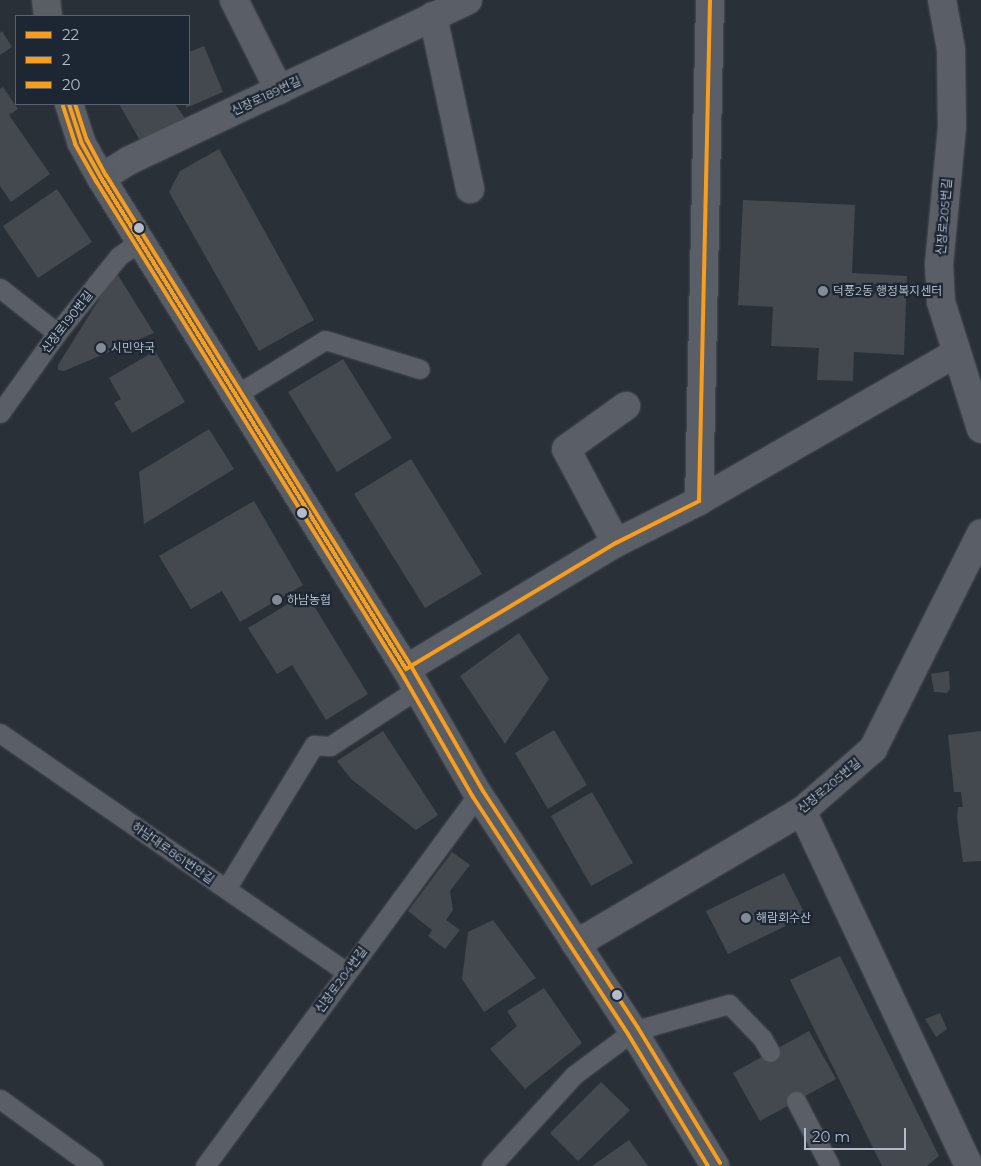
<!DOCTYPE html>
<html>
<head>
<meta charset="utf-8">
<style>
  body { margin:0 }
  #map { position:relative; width:981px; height:1166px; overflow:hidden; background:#2a3038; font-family:Montserrat,"Noto Sans KR",sans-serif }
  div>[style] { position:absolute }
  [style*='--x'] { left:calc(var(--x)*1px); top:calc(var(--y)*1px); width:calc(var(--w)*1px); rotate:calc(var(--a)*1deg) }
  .building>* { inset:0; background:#444950 }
  .roads { filter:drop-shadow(0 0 1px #484c53) drop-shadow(0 0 1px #484c53) }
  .lane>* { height:19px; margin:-9.5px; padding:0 9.5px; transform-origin:9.5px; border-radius:9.5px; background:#5a5e66 }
  .street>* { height:28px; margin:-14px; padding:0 14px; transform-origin:14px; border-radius:14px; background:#5a5e66 }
  .secondary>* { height:28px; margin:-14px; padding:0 14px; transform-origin:14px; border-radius:14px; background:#595d64 }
  .bus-1>* { height:4px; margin:-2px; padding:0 2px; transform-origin:2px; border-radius:2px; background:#f99d1c }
  .bus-2>* { height:4px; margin:-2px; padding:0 2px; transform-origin:2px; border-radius:2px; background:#f99d1c }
  .bus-3>* { height:4px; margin:-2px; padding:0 2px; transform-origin:2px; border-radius:2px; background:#f99d1c }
  .dots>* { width:14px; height:14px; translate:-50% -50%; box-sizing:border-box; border:2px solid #1d2633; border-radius:50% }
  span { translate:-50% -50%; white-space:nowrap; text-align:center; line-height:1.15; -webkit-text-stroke:4.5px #1d2633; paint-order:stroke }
  .street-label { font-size:12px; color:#b4bcc9 }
  .poi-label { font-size:12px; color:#b4bcc9 }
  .left { translate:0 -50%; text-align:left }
  .legend { position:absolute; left:15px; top:15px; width:175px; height:90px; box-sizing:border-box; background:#1d2633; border:1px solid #59626f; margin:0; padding:6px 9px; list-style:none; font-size:15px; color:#b4bcc9 }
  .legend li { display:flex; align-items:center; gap:10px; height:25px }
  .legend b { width:25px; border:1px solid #59626f }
  .scale { position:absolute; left:804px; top:1128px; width:102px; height:22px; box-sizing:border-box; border:2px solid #b4bcc9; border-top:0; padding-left:6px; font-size:15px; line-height:18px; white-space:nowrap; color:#b4bcc9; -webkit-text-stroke:4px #1d2633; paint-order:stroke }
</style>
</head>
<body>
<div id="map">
  <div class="building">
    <div style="clip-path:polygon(2px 31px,12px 47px,0 55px,0 33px)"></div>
    <div style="clip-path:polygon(204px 46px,223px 92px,186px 108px,189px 52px)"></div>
    <div style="clip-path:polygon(3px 87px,18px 109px,9px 115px,50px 174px,11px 202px,0 186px,0 89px)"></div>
    <div style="clip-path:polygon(119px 104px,175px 104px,185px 118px,142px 144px)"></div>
    <div style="clip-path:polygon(219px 149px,314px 320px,259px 351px,169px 192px,180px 171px)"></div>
    <div style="clip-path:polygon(57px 189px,92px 242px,38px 278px,3px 226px)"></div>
    <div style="clip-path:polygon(743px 200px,855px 205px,852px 273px,907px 276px,904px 355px,854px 352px,853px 381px,817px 380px,819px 348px,771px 346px,773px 307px,738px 305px)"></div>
    <div style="clip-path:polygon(116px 272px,154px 333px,64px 371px,58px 370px,58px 365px)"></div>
    <div style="clip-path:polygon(155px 351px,185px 402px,132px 433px,114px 403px,121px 399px,109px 378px)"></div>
    <div style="clip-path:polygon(343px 359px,392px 438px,337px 472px,288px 392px)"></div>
    <div style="clip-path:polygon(209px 429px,234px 469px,144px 524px,139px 472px)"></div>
    <div style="clip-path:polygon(411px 459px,482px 574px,425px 608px,354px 494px)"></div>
    <div style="clip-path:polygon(254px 501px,303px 585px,240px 622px,222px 591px,191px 609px,159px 556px)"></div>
    <div style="clip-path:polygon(306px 593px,368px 694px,326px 720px,292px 665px,277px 674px,248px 628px)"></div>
    <div style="clip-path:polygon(519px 633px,549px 679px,505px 744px,460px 676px)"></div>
    <div style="clip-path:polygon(949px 671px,950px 689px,947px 693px,934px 692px,931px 674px)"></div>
    <div style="clip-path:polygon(554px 730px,587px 785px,548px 809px,515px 753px)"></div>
    <div style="clip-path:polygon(383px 731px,438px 815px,416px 830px,351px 779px,337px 761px)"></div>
    <div style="clip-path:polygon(981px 731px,981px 861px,963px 862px,957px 818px,958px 807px,963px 807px,961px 792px,954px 792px,948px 735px)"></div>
    <div style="clip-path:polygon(592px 792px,633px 863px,591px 886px,551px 816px)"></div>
    <div style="clip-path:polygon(452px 852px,470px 865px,450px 891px,453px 910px,446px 920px,460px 930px,445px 949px,428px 936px,432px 930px,408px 911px)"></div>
    <div style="clip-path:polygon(784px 873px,806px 916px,728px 954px,706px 911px)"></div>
    <div style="clip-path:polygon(493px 920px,536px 978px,484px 1012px,462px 979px,468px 932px)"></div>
    <div style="clip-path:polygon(840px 956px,939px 1156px,927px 1166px,882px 1166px,790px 980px)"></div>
    <div style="clip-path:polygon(544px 988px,582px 1043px,525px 1089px,490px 1049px,517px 1026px,507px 1011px)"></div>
    <div style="clip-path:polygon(940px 1013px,947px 1029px,936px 1037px,925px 1019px)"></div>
    <div style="clip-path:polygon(809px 1031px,836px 1079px,760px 1121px,733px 1073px)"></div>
    <div style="clip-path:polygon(601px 1082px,630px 1110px,578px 1161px,550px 1133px)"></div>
    <div style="clip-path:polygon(629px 1140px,648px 1166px,592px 1166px)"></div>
  </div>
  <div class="roads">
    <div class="lane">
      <div style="--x:0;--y:288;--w:73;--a:38.3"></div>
      <div style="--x:237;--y:394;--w:103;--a:-31.5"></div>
      <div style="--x:325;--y:340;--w:99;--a:17"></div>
      <div style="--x:0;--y:413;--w:98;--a:-54.5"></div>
      <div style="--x:57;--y:333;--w:99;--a:-51.2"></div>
      <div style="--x:119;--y:256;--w:28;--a:-35"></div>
      <div style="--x:0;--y:733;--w:421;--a:34.6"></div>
      <div style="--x:226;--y:889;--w:169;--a:-58.6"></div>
      <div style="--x:314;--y:745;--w:16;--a:4"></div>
      <div style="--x:330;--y:746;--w:104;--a:-33.2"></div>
      <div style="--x:0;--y:1099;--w:115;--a:35.8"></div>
      <div style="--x:796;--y:1101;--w:73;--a:62.4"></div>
      <div style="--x:205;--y:1166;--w:461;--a:-53.7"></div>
      <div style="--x:491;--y:1166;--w:123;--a:-47.6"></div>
      <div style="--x:574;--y:1075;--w:74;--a:-36.7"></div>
      <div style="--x:633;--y:1031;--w:100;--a:-15.7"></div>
      <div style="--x:729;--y:1004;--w:47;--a:45.9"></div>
      <div style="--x:762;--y:1038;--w:16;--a:60"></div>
    </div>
    <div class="street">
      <div style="--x:234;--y:0;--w:101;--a:63.4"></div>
      <div style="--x:942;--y:0;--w:50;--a:79.6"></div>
      <div style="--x:951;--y:49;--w:78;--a:89.3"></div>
      <div style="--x:952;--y:127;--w:138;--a:95.4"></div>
      <div style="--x:939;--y:264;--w:38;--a:87"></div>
      <div style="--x:941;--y:302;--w:133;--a:72.5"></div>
      <div style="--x:433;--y:16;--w:177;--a:77.9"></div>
      <div style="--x:101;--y:178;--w:32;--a:-32"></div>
      <div style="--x:128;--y:161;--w:376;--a:-25.3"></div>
      <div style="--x:699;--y:501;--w:295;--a:-29.9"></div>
      <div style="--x:616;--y:543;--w:106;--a:-118"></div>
      <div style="--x:566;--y:449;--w:74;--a:-35.6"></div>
      <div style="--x:406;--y:669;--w:245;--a:-31"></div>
      <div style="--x:616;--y:543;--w:93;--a:-26.8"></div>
      <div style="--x:699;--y:501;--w:501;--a:-88.74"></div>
      <div style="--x:802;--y:811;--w:392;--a:64.8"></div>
      <div style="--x:576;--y:944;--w:262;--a:-30.5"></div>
      <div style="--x:802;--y:811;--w:94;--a:-41.1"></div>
      <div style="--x:873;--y:749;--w:241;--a:-63.4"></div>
    </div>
    <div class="secondary">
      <div style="--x:46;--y:0;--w:16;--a:83"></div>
      <div style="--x:69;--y:104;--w:40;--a:72"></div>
      <div style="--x:81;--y:142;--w:41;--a:60.9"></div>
      <div style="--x:101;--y:178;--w:578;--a:58.15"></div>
      <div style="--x:406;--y:669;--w:144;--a:60.1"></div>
      <div style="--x:478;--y:794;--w:283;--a:56.8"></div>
      <div style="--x:633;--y:1031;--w:158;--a:58.7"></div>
    </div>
  </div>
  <div class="bus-1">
    <div style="--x:69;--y:104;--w:40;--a:72"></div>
    <div style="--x:81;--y:142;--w:41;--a:60.9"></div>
    <div style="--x:101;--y:178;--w:578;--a:58.15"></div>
    <div style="--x:406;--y:669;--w:245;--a:-31"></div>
    <div style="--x:616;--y:543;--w:93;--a:-26.8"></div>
    <div style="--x:699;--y:501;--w:501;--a:-88.74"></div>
  </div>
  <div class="bus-2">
    <div style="--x:63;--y:106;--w:40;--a:72"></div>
    <div style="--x:75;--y:144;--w:43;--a:60.4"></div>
    <div style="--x:96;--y:181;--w:578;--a:58.15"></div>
    <div style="--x:401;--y:672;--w:144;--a:60.1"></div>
    <div style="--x:473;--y:797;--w:283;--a:56.8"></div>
    <div style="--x:628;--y:1034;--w:154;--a:58.8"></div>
  </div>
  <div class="bus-3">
    <div style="--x:75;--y:104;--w:38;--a:72"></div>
    <div style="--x:87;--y:140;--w:40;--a:62"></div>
    <div style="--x:106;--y:175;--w:578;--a:58.15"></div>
    <div style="--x:411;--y:666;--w:144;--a:60.1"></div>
    <div style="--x:483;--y:791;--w:283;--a:56.8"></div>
    <div style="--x:638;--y:1028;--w:158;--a:58.7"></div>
  </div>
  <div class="dots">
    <div style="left:139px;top:228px;background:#b4bcc9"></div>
    <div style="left:823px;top:291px;background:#848b96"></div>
    <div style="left:101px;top:348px;background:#848b96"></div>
    <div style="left:302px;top:513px;background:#b4bcc9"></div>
    <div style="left:277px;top:600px;background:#848b96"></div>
    <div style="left:746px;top:918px;background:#848b96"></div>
    <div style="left:617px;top:995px;background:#b4bcc9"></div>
  </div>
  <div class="street-label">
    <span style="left:266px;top:96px;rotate:-25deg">신장로189번길</span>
    <span style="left:944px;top:217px;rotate:-85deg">신장로205번길</span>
    <span style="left:67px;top:322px;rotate:-52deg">신장로190번길</span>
    <span style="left:829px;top:786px;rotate:-40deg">신장로205번길</span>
    <span style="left:173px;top:853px;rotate:35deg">하남대로861번안길</span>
    <span style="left:341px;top:980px;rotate:-54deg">신장로204번길</span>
  </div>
  <div class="poi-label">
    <span class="left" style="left:833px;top:291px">덕풍2동 행정복지센터</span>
    <span class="left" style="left:111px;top:348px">시민약국</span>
    <span class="left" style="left:287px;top:600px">하남농협</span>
    <span class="left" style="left:756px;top:918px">해람회수산</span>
  </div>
  <ul class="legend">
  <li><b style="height:6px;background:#f99d1c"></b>22</li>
  <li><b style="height:6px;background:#f99d1c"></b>2</li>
  <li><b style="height:6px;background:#f99d1c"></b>20</li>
  </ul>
  <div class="scale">20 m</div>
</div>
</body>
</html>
